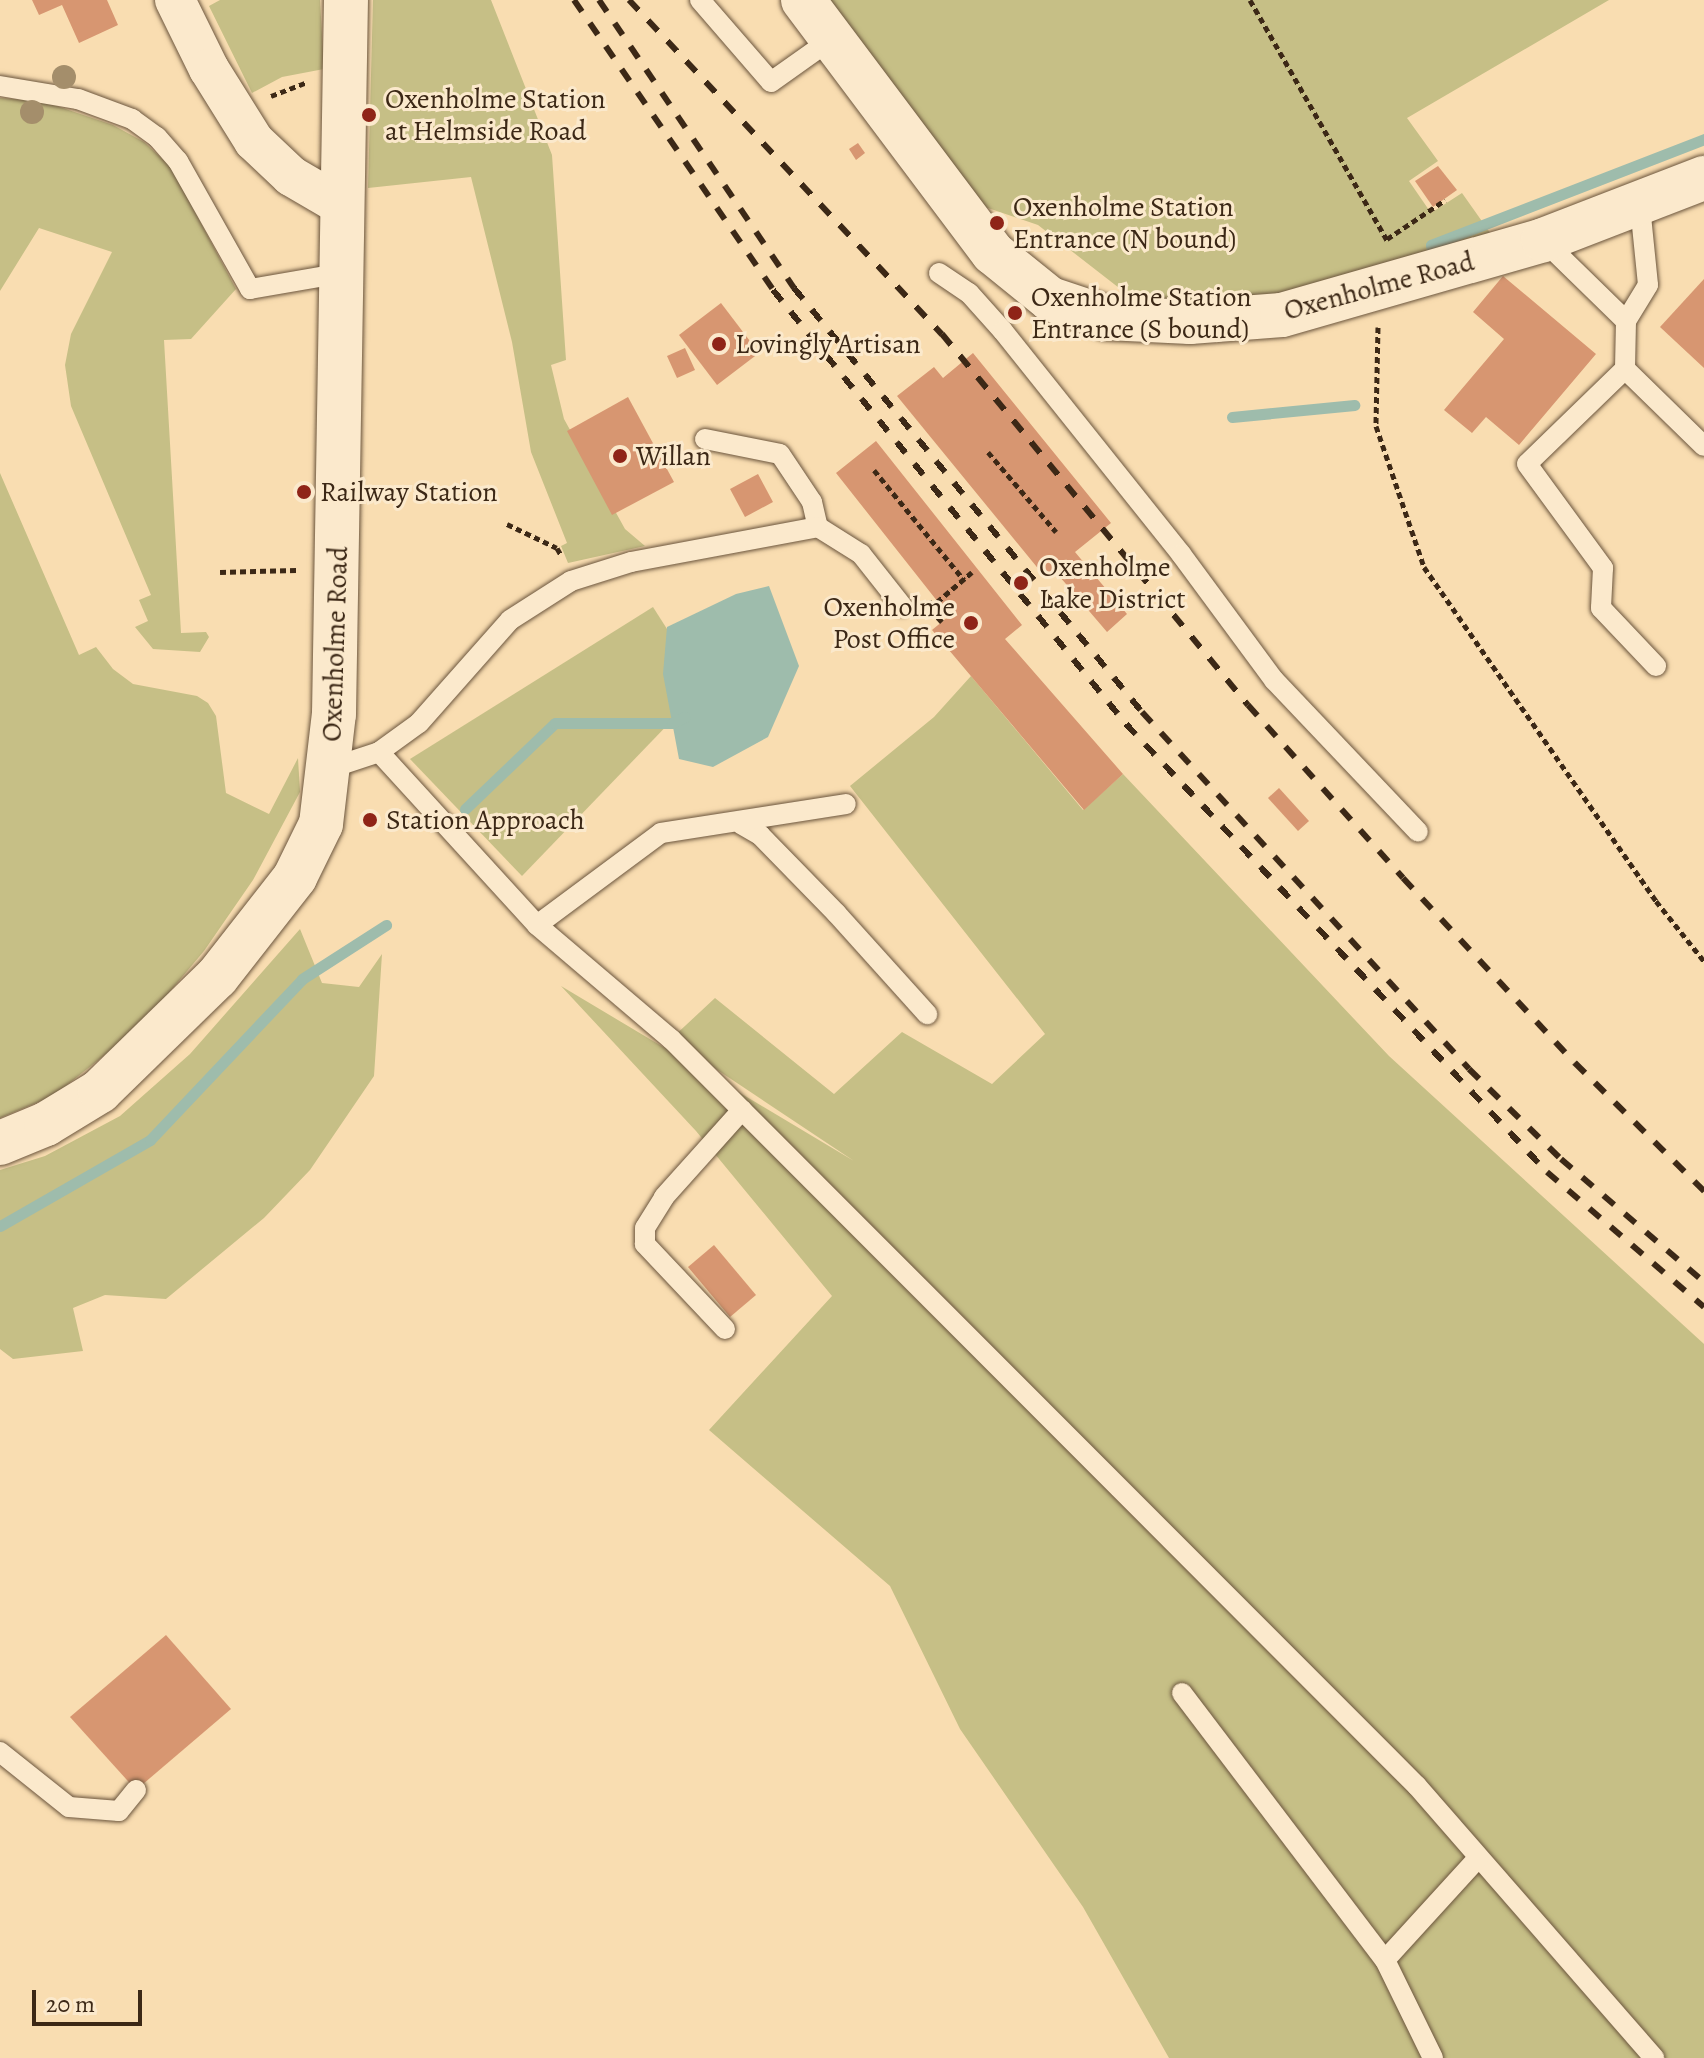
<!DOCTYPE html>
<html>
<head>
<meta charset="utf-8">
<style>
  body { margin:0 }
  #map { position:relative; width:1704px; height:2058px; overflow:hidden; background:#f9ddb1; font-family:Alegreya,serif }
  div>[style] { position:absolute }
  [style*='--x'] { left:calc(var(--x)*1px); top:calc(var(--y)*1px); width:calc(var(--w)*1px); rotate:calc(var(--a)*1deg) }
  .green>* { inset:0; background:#c6bf86 }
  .water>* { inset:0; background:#9ebcac }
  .stream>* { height:11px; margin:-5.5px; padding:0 5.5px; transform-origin:5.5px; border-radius:5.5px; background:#9ebcac }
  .building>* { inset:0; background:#d79671 }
  .path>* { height:5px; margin-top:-2.5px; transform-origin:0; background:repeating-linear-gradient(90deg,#3c2816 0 6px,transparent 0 10px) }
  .roads { filter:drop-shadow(0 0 2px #6b553d) drop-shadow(0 0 2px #6b553d) }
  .service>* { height:20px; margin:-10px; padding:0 10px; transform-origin:10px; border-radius:10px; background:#fbe9cc }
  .minor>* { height:40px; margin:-20px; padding:0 20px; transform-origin:20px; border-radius:20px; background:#fbe9cc }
  .secondary>* { height:44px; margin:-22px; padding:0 22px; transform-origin:22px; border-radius:22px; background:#fbe9cc }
  .rail>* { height:6px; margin-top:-3px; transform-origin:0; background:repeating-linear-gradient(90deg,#3c2816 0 14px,transparent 0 28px) }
  .trees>* { width:24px; height:24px; margin:-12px; border-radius:50%; background:#a48e6b }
  .dots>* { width:22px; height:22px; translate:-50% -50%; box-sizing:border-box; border:4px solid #fbe9cc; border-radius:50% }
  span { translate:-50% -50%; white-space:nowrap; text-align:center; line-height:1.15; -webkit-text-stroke:6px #fbe9cc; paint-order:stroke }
  .poi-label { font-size:28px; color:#3c2816 }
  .left { translate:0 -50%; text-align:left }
  .right { translate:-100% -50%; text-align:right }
  .street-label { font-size:28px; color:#3c2816 }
  .scale { position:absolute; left:32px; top:1990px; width:110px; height:36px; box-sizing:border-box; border:4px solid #3c2816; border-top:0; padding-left:10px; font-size:24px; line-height:28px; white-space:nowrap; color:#3c2816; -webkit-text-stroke:6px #fbe9cc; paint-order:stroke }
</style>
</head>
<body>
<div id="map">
  <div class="green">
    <div style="clip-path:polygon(220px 0,320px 0,324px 69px,282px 77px,252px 93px,209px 6px)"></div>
    <div style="clip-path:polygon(373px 0,491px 0,552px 155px,566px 360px,551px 365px,564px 419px,625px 529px,645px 546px,568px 563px,561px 546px,567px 543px,531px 452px,512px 342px,471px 177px,368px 188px)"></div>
    <div style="clip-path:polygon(829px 0,1609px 0,1407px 118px,1438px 161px,1409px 181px,1431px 213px,1462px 193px,1491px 234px,1303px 299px,1156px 304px,1123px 291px,1038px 225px,985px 207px)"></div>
    <div style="clip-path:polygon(0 98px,42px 101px,113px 125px,144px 142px,171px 167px,236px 289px,191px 339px,164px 340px,181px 633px,206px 632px,209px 637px,200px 652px,153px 649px,135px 627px,148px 621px,139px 600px,151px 595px,71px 406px,65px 365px,71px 334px,112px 252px,39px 228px,0 291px)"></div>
    <div style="clip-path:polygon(0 473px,79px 655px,96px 647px,113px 669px,133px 684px,197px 696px,208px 703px,216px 716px,226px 793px,269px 814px,298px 758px,300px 792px,253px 880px,204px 951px,140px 1027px,53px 1096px,0 1118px)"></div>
    <div style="clip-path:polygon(653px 607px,704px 687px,522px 876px,410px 759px)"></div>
    <div style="clip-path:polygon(971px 676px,1083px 810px,1123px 774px,1389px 1056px,1704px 1344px,1704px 2058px,1169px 2058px,1083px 1907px,960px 1729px,890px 1586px,709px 1430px,832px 1296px,696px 1131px,561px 986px,854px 1161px,671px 1039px,715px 998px,834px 1094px,902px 1032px,992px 1084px,1045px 1034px,850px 786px,934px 717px)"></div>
    <div style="clip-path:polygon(300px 929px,322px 983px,359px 987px,382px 954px,374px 1076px,310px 1170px,264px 1218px,166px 1299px,105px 1295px,73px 1308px,83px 1351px,13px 1359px,0 1349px,0 1170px,45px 1156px,120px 1116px,190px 1054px)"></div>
  </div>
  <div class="water">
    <div style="clip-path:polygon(769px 586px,799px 666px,768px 737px,713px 767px,679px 759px,663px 674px,667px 627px,736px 594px)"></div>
  </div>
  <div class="stream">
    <div style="--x:1433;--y:255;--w:10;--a:-101"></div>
    <div style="--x:1431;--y:245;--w:293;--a:-21.2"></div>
    <div style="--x:1232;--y:417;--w:123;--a:-5.6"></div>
    <div style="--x:465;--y:809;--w:124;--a:-43.7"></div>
    <div style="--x:555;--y:723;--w:117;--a:0"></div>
    <div style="--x:672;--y:723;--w:14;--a:-25"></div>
    <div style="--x:0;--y:1226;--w:173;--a:-29.8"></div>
    <div style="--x:150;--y:1140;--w:221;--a:-46.6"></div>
    <div style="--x:302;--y:979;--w:100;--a:-32.7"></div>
  </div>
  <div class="building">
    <div style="clip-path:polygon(32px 0,107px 0,118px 25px,79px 43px,62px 5px,39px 15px)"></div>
    <div style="clip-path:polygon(858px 143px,865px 153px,856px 160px,849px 149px)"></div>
    <div style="clip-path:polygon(1438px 166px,1457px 190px,1433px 207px,1415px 181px)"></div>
    <div style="clip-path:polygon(1503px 276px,1596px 354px,1519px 445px,1486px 417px,1472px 433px,1444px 410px,1504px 339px,1473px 312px)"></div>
    <div style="clip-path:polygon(1704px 279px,1704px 368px,1660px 327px)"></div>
    <div style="clip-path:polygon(721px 303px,759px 353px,717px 385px,679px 335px)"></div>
    <div style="clip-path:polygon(685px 348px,695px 370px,677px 378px,667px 356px)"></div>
    <div style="clip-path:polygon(973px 353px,1111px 523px,1075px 552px,1127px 614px,1107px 632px,1054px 570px,1045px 577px,897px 396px,934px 367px,943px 378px)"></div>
    <div style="clip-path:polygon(628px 397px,674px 482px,612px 515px,567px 431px)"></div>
    <div style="clip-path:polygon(876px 441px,1022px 625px,1005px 639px,1123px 774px,1084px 810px,932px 630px,949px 616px,836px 473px)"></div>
    <div style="clip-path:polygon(758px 474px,773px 502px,745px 517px,730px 489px)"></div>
    <div style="clip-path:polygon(1279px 788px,1309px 821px,1298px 831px,1268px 798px)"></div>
    <div style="clip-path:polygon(714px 1245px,756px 1295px,730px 1317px,688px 1267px)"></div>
    <div style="clip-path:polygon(166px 1635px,231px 1709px,136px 1790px,70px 1717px)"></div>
  </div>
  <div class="path">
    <div style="--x:1250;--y:0;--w:279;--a:60.3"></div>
    <div style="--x:271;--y:96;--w:39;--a:-21"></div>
    <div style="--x:1387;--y:239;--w:70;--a:-33.9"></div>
    <div style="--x:1378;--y:327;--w:99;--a:91.2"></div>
    <div style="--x:1376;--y:426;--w:149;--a:71.2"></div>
    <div style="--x:1424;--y:567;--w:407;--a:55.2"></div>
    <div style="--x:1656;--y:901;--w:77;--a:51.3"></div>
    <div style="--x:988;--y:452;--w:105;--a:49.6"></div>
    <div style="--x:874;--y:470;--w:142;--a:50.7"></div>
    <div style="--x:507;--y:524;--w:55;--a:25.6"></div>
    <div style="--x:557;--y:548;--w:8;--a:60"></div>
    <div style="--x:220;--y:572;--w:77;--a:-1.5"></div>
    <div style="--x:926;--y:603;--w:11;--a:-5"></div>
    <div style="--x:937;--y:602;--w:46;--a:-40.6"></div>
    <div style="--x:931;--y:610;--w:16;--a:47"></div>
  </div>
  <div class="roads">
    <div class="service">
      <div style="--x:700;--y:0;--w:108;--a:49.1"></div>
      <div style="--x:771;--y:82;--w:72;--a:-35.4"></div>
      <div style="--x:0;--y:86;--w:79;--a:9.5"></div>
      <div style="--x:78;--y:99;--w:58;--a:20.3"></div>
      <div style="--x:132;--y:119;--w:31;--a:36"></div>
      <div style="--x:157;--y:137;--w:32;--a:49"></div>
      <div style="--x:178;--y:161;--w:147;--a:60.6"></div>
      <div style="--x:250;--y:289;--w:94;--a:-9.8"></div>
      <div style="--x:1640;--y:206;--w:79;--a:84.2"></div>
      <div style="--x:1648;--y:285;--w:42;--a:121.4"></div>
      <div style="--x:1626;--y:321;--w:48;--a:91.2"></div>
      <div style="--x:1625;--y:369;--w:110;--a:44.3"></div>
      <div style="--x:1543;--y:240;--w:116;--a:44.3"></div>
      <div style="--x:939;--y:273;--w:36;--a:34"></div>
      <div style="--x:969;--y:293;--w:51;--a:48.2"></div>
      <div style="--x:1003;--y:331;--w:285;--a:51.4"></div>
      <div style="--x:1181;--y:554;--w:157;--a:53.6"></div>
      <div style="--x:1274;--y:680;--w:209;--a:46.5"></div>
      <div style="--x:1625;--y:369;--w:136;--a:135.9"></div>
      <div style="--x:1527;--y:464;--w:129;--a:53.8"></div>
      <div style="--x:1603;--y:568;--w:40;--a:92.9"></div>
      <div style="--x:1601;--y:608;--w:80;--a:46.5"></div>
      <div style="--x:705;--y:439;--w:76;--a:11.3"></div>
      <div style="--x:780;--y:454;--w:58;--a:56.3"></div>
      <div style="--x:812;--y:502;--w:26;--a:77"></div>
      <div style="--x:379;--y:752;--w:234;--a:47.6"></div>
      <div style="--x:537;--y:925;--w:176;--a:40.4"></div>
      <div style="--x:671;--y:1039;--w:1056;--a:45.04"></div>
      <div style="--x:1417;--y:1786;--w:361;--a:48.9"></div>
      <div style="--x:331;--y:768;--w:51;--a:-18.4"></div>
      <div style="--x:379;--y:752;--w:49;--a:-35.9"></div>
      <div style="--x:419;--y:723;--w:137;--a:-48.5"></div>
      <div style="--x:510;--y:620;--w:72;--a:-32.6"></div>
      <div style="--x:571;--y:581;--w:63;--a:-17.6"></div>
      <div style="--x:631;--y:562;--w:190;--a:-10.6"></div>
      <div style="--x:818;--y:527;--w:51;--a:32.1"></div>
      <div style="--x:861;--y:554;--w:66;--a:51.7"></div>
      <div style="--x:741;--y:824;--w:22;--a:30"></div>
      <div style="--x:760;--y:835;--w:110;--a:45.7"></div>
      <div style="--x:837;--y:914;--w:135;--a:48"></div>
      <div style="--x:537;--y:925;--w:154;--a:-36.6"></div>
      <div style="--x:661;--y:833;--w:187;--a:-8.9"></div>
      <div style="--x:725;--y:1329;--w:117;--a:-133.3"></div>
      <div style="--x:645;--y:1244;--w:16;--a:-90"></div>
      <div style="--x:645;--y:1228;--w:36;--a:-58"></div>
      <div style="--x:664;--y:1197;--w:117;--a:-48.1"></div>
      <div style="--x:1182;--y:1693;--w:335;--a:52.8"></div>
      <div style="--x:0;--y:1752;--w:88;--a:38.6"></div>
      <div style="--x:69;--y:1807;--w:50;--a:4.6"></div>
      <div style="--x:119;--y:1811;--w:27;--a:-51"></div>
      <div style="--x:1433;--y:2058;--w:109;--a:-116.1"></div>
      <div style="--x:1385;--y:1960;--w:139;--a:-47.6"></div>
    </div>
    <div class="minor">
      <div style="--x:175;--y:0;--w:77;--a:63.8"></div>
      <div style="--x:209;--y:69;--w:85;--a:58"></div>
      <div style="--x:254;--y:141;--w:51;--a:43.4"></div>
      <div style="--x:291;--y:176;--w:61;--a:30.3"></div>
    </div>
    <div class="secondary">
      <div style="--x:803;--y:0;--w:316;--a:53.1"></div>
      <div style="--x:993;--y:253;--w:73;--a:38.9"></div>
      <div style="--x:1050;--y:299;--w:60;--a:18.4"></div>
      <div style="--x:1107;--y:318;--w:83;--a:2.8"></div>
      <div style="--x:1190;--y:322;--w:92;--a:-4.4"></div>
      <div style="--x:1282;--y:315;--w:272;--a:-16"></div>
      <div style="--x:1543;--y:240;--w:173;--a:-21.1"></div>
      <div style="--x:0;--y:1143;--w:50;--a:-22.4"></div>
      <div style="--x:46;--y:1124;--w:63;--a:-31.4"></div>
      <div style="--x:100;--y:1091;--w:163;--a:-44.3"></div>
      <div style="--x:217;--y:977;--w:127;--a:-52"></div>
      <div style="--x:295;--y:877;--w:59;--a:-63.9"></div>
      <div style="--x:321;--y:824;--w:111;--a:-83.3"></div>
      <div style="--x:334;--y:714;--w:714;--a:-89.04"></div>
    </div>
  </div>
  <div class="rail">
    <div style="--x:574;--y:0;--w:352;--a:55.5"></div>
    <div style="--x:773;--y:290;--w:559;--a:50.88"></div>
    <div style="--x:1126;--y:724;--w:615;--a:46.78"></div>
    <div style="--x:1547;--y:1172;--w:207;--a:40.7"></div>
    <div style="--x:599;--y:0;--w:348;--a:55.9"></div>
    <div style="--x:794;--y:288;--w:549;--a:50.62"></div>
    <div style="--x:1142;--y:712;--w:484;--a:47.5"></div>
    <div style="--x:1469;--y:1069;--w:129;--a:44.4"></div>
    <div style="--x:1561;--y:1159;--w:189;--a:40.7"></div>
    <div style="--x:629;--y:0;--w:458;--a:46.9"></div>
    <div style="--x:942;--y:334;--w:481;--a:50.5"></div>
    <div style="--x:1248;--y:705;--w:232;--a:48.1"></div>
    <div style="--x:1403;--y:878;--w:253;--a:47.1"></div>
    <div style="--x:1575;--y:1063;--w:182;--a:44.8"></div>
  </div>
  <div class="trees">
    <div style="left:64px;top:77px"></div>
    <div style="left:32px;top:112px"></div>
  </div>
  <div class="dots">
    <div style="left:369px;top:115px;background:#8f2418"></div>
    <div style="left:997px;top:223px;background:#8f2418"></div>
    <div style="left:1015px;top:313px;background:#8f2418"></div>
    <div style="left:719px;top:344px;background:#8f2418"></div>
    <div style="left:620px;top:456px;background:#8f2418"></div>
    <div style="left:304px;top:492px;background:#8f2418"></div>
    <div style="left:1021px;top:583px;background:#8f2418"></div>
    <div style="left:971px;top:623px;background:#8f2418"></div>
    <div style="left:370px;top:820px;background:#8f2418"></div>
  </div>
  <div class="poi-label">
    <span class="left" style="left:385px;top:115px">Oxenholme Station<br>at Helmside Road</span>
    <span class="left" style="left:1013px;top:223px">Oxenholme Station<br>Entrance (N bound)</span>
    <span class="left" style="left:1031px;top:313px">Oxenholme Station<br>Entrance (S bound)</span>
    <span class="left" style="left:735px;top:344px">Lovingly Artisan</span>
    <span class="left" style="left:636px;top:456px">Willan</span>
    <span class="left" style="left:320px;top:492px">Railway Station</span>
    <span class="left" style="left:1039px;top:583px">Oxenholme<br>Lake District</span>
    <span class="right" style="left:955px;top:623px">Oxenholme<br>Post Office</span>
    <span class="left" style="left:386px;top:820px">Station Approach</span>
  </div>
  <div class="street-label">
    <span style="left:1379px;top:286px;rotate:-15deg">Oxenholme Road</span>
    <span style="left:335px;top:644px;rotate:-88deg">Oxenholme Road</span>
  </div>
  <div class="scale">20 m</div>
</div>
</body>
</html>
